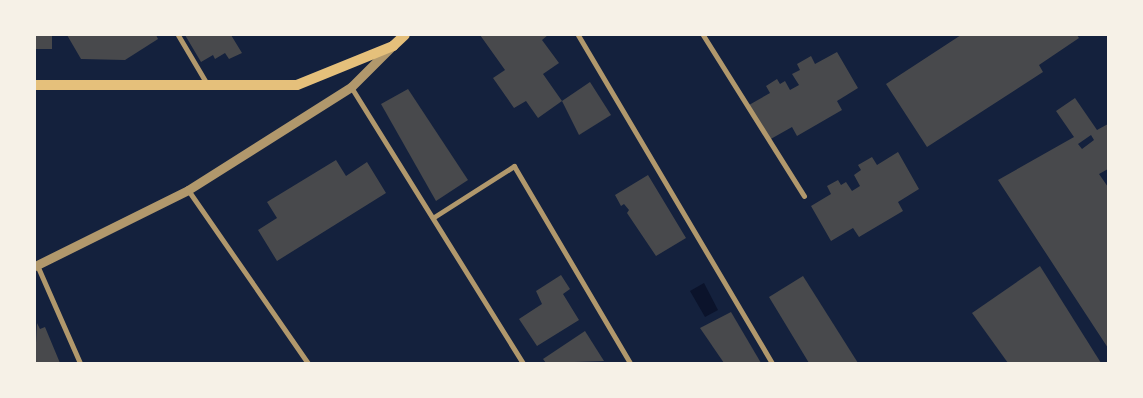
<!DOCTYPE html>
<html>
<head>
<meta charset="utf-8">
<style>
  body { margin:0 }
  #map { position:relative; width:1143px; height:398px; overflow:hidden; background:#14213d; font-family:Figtree,sans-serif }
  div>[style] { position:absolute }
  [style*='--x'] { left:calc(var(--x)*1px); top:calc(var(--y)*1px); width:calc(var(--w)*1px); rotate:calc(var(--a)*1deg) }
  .water>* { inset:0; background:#0b132b }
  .building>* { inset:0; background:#48494c }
  .minor>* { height:5px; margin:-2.5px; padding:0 2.5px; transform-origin:2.5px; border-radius:2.5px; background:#b1986c }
  .tertiary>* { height:9px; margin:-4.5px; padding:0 4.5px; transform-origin:4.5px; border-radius:4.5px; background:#b1986c }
  .secondary>* { height:10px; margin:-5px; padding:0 5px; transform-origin:5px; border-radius:5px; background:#e5c07b }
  span { translate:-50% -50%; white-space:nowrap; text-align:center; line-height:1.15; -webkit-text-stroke:5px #f6f1e7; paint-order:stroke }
  .frame { position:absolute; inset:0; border:36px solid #f6f1e7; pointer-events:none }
</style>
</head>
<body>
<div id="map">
  <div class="water">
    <div style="clip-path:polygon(704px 283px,718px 310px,705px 317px,690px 291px)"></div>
  </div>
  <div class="building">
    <div style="clip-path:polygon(35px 35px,52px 35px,52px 49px,35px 49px)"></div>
    <div style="clip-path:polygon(67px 35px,156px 35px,158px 39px,125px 60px,81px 59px)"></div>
    <div style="clip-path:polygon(185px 35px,231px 35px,242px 53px,229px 59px,225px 53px,215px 59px,213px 55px,201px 62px)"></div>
    <div style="clip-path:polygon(480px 35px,548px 35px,542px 40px,559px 63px,543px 74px,562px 101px,538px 118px,526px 101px,514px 108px,493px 78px,505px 70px)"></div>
    <div style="clip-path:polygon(961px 35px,1077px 35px,1079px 38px,1039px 65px,1043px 72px,927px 147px,886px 84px)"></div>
    <div style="clip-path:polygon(837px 52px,858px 88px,837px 101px,842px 110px,797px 136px,792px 127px,769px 140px,749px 105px,770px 93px,766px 86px,777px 79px,780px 84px,785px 81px,790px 90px,799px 85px,792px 74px,800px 70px,797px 64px,811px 56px,815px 64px)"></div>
    <div style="clip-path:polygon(590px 82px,611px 115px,579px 135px,562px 101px)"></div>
    <div style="clip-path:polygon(408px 89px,468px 180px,436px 201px,381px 104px)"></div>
    <div style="clip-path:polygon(evenodd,1075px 98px,1097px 130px,1108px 124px,1108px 169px,1099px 174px,1108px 187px,1108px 348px,998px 180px,1074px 137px,1056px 111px,1075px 98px,1091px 135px,1094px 140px,1082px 149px,1078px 144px,1091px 135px)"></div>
    <div style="clip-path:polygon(898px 152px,919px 189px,898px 202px,903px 211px,859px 237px,853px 228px,831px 241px,811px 206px,831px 194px,827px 186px,838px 180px,841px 185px,846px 182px,852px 191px,860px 186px,854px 175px,861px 170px,858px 165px,872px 157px,877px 165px)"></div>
    <div style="clip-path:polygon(336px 160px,346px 176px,367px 162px,386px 193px,277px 261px,258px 230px,277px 218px,267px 202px)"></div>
    <div style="clip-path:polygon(648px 175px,686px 238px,656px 256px,627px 213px,629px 210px,624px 204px,621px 206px,615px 195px)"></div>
    <div style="clip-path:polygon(1040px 266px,1101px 363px,1008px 363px,972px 313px)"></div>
    <div style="clip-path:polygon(561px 275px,570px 289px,563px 294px,579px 320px,537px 346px,519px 319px,542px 304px,536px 291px)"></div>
    <div style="clip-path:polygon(803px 276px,858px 363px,809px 363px,769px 297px)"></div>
    <div style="clip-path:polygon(731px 312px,761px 363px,724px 363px,700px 328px)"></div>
    <div style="clip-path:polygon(37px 323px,40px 329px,45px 327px,60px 363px,35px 363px)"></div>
    <div style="clip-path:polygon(585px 331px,604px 361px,546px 363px,543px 359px)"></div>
  </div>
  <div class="minor">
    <div style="--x:178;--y:35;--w:57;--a:59.4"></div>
    <div style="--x:578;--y:35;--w:381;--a:59.4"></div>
    <div style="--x:703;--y:35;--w:190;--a:57.9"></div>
    <div style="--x:351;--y:87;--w:325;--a:58.1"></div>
    <div style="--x:188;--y:190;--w:211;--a:55.3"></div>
    <div style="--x:434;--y:217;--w:95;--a:-32.5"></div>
    <div style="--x:514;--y:166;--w:229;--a:59.5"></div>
    <div style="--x:37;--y:265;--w:107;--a:66.3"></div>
  </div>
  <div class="tertiary">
    <div style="--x:35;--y:266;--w:171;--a:-26.4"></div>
    <div style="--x:188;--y:190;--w:193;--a:-32.3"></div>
    <div style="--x:351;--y:87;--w:57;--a:-45"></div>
  </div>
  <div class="secondary">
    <div style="--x:35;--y:85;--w:262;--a:0"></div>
    <div style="--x:297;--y:85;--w:104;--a:-22.1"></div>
    <div style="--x:393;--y:46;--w:16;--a:-43"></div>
  </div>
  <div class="frame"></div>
</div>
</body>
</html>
